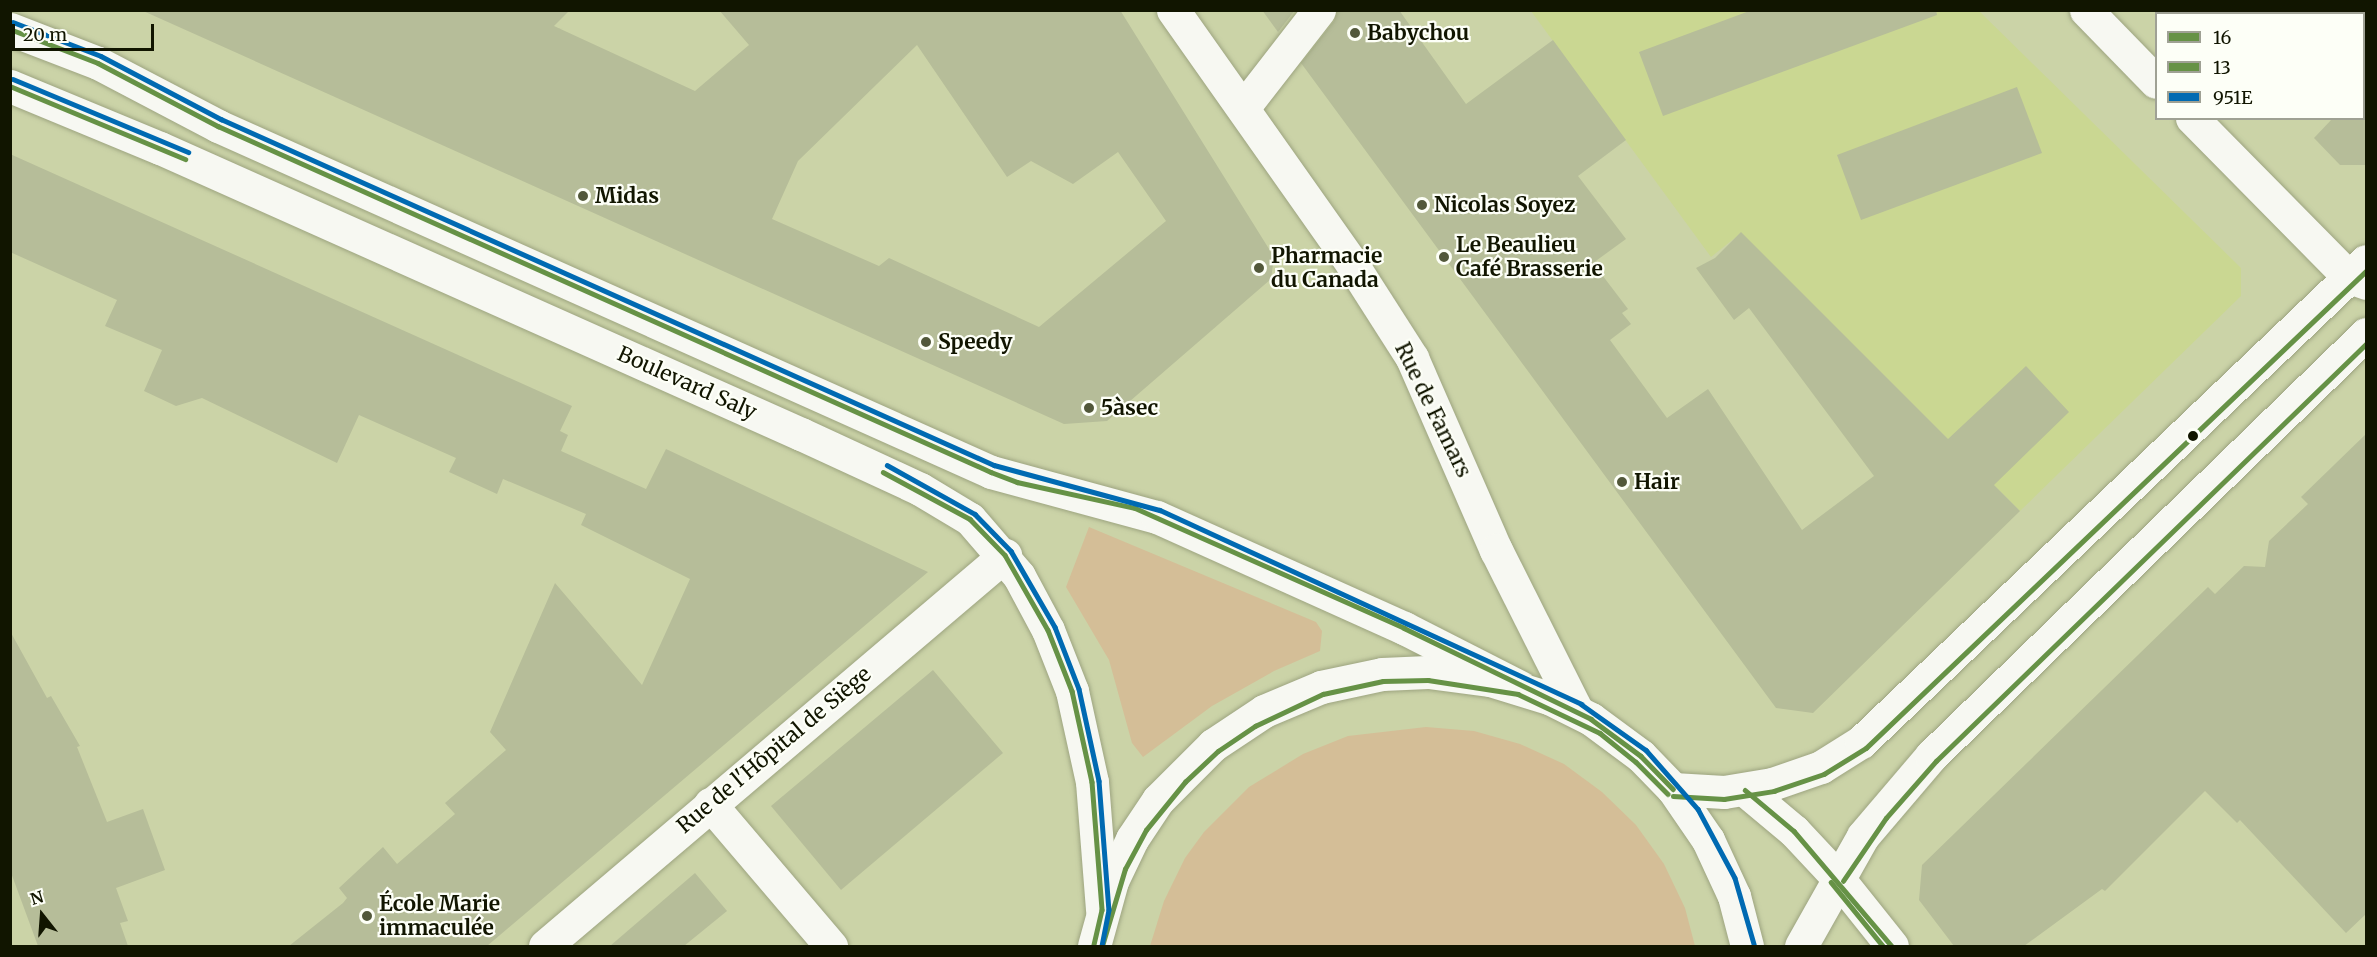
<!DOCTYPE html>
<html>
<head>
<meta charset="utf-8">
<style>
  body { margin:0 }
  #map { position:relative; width:2377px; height:957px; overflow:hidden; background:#cbd3a7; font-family:Merriweather,serif }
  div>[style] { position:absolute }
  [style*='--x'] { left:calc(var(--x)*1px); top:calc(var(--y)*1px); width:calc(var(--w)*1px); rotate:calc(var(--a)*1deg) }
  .built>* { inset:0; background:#cad792 }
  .green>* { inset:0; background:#d4be97 }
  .building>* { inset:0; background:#b6bd99 }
  .roads { filter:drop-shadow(0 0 2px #9da480) drop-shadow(0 0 2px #9da480) }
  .minor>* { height:33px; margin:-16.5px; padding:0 16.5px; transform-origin:16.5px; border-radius:16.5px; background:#f7f8f2 }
  .tertiary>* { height:33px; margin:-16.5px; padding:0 16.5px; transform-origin:16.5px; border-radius:16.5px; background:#f7f8f2 }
  .secondary>* { height:33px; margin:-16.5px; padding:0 16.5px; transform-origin:16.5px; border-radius:16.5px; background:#f7f8f2 }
  .bus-1>* { height:4.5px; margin:-2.25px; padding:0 2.25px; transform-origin:2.25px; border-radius:2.25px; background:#669246 }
  .bus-2>* { height:4.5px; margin:-2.25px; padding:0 2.25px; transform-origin:2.25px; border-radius:2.25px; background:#669246 }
  .bus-3>* { height:4.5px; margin:-2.25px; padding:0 2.25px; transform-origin:2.25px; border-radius:2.25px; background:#006ab2 }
  .dots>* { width:16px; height:16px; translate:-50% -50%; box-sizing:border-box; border:3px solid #fdfff7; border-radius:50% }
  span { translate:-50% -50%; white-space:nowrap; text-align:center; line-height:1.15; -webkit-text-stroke:4.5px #fdfff7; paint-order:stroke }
  .poi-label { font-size:21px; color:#111500; font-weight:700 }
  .left { translate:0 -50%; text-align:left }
  .street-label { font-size:21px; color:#111500 }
  .frame { position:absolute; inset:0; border:12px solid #111500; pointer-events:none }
  .legend { position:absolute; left:2155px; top:12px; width:210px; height:108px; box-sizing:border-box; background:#fdfff7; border:2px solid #9fa194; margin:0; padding:8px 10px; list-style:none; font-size:18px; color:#111500 }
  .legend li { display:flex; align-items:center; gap:12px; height:30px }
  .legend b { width:30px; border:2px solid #9fa194 }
  .north { position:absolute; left:12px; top:885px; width:60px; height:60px; -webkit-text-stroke:4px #fdfff7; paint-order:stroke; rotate:343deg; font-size:16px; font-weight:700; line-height:24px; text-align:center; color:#111500 }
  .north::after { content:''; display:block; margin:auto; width:21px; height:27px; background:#111500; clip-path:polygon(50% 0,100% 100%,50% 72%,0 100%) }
  .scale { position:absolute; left:12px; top:24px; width:142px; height:27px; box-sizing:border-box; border:3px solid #111500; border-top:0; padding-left:8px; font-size:18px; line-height:21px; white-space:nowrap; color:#111500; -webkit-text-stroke:4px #fdfff7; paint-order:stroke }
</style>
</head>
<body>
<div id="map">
  <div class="built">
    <div style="clip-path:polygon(1531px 11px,1979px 11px,2241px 268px,2241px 296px,2020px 511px,1741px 233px,1711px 257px)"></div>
  </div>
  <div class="green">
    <div style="clip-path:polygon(1089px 527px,1316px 622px,1322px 631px,1320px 651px,1274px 671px,1212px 706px,1143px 757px,1132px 743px,1109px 660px,1066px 587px)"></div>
    <div style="clip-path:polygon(1426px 727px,1474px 731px,1520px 744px,1564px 764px,1602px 792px,1636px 825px,1664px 864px,1685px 908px,1695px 946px,1150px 946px,1164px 901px,1185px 858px,1204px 832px,1249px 787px,1303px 754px,1348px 736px)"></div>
  </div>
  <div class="building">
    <div style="clip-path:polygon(evenodd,141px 10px,570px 10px,554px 26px,695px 91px,749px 45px,719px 10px,1120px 10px,1274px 257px,1271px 279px,1107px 421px,1064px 424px,141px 10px,917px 45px,1007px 177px,1031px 161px,1073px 184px,1118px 152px,1166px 221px,1039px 327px,889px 258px,879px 266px,772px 219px,798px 161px,917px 45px)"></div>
    <div style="clip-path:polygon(1262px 10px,1295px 10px,1278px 32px)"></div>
    <div style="clip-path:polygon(1337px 10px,1399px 10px,1466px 104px,1553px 40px,1626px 140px,1578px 176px,1626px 239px,1593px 263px,1628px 309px,1622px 313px,1631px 324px,1610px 340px,1667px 418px,1708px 389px,1802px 530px,1874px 476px,1749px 308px,1734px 320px,1696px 268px,1715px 258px,1741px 232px,1948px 439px,2026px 366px,2069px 412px,1994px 485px,2020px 511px,1813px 713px,1776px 708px,1301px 63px,1334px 21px)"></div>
    <div style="clip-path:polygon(1752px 10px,1936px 10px,1937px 15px,1663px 116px,1639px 52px)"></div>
    <div style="clip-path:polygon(2017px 87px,2042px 153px,1861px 220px,1837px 155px)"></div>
    <div style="clip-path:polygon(2333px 118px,2367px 118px,2367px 165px,2340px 165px,2314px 138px)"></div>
    <div style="clip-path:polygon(10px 154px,572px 406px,560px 431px,568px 435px,561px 451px,646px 489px,666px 449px,928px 572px,487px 946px,289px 946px,343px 903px,347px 898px,339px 888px,383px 847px,397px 864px,455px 814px,445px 803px,506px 750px,490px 732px,555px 583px,642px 685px,690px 579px,581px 525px,586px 514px,503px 479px,497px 494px,449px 472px,456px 458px,359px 415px,337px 463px,202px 398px,176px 406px,144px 391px,162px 350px,105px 326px,117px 300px,10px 252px)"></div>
    <div style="clip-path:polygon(2367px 433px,2367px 913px,2346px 933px,2240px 820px,2237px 823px,2205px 791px,2105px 891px,2102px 889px,2024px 946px,1954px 946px,1919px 900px,1922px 865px,2208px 587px,2215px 594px,2244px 566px,2265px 567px,2269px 541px,2308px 504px,2301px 497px)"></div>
    <div style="clip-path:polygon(10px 631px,47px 698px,51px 696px,80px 746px,77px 747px,107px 822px,143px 809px,165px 870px,116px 888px,128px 921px,120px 923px,128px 946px,38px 946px,10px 870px)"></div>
    <div style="clip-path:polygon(933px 670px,1003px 753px,841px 890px,771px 806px)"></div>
    <div style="clip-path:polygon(695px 873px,727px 911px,684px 946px,610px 946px)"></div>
  </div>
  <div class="roads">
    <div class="minor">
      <div style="--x:1173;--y:10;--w:311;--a:54.8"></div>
      <div style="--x:1352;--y:264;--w:112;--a:57.4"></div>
      <div style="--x:1412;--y:358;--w:210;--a:66.4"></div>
      <div style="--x:1496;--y:550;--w:180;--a:63.3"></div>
      <div style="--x:2086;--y:10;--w:100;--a:45.8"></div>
      <div style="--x:1243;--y:108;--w:124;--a:-52.2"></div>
      <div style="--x:2192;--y:118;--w:223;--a:45.4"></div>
      <div style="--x:2349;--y:277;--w:18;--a:19"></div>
      <div style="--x:710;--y:804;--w:187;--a:49.6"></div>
      <div style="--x:545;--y:946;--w:604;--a:-40.36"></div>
    </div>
    <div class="tertiary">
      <div style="--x:1745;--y:790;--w:64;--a:39.9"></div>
      <div style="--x:1794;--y:831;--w:63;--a:46.9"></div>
      <div style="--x:1837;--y:877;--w:88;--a:51.4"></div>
    </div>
    <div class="secondary">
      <div style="--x:10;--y:29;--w:94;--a:21.1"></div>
      <div style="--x:98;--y:63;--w:136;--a:27.7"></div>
      <div style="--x:218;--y:126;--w:847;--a:24.11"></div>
      <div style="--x:991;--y:472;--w:172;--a:15.2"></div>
      <div style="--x:1157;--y:517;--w:271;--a:24.2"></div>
      <div style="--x:1404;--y:628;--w:130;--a:27"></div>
      <div style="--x:10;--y:86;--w:162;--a:22.5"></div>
      <div style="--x:160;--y:148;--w:702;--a:24.05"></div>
      <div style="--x:801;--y:434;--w:131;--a:24.8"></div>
      <div style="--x:920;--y:489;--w:58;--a:31"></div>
      <div style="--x:970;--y:519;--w:75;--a:49.3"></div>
      <div style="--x:1019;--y:576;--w:61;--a:61.8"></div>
      <div style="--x:1048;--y:630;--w:66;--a:68.5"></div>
      <div style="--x:1072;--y:691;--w:93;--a:77.6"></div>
      <div style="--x:1092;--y:782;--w:128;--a:85.5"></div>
      <div style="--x:1673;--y:789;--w:51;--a:3.4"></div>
      <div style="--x:1724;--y:792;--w:49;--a:-9.5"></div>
      <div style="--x:1772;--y:784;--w:52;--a:-19.1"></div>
      <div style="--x:1821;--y:767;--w:47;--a:-32"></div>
      <div style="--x:1861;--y:742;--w:697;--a:-43.61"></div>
      <div style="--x:1094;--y:946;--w:67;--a:-74.5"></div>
      <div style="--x:1112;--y:881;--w:47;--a:-64.5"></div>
      <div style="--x:1132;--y:839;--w:47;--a:-56.3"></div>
      <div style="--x:1158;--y:800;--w:78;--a:-45"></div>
      <div style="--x:1213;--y:745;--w:61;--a:-33.7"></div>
      <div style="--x:1264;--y:711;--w:62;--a:-22.8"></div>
      <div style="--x:1321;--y:687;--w:62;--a:-12"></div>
      <div style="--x:1382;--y:674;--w:46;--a:-2.5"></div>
      <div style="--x:1428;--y:672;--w:63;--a:7.4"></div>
      <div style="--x:1490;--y:680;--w:62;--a:17"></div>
      <div style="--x:1549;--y:698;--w:47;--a:26.6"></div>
      <div style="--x:1591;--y:719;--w:62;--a:36.5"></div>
      <div style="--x:1641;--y:756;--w:46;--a:45.9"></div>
      <div style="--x:1673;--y:789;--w:62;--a:55.5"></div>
      <div style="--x:1708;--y:840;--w:62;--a:65.1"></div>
      <div style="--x:1734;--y:896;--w:52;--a:75.4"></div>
      <div style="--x:1801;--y:946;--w:126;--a:-60.6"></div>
      <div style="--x:1863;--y:836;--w:105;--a:-49.6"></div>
      <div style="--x:1931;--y:756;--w:606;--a:-44.13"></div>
    </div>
  </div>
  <div class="bus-1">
    <div style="--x:10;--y:29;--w:94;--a:21.1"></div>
    <div style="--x:98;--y:63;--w:136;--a:27.7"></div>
    <div style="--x:218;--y:126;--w:847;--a:24.11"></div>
    <div style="--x:991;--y:472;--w:28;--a:21"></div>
    <div style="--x:1017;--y:482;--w:121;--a:12.4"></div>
    <div style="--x:1135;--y:508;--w:295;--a:24"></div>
    <div style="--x:1404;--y:628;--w:208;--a:25.9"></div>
    <div style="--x:1591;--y:719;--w:62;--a:36.5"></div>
    <div style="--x:1641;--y:756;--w:46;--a:45.9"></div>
    <div style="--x:10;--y:86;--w:190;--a:22.6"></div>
    <div style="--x:883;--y:472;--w:99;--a:28.4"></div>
    <div style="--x:970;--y:519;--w:50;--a:45.8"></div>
    <div style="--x:1005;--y:555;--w:86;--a:60.2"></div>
    <div style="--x:1048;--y:630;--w:66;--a:68.5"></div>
    <div style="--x:1072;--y:691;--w:93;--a:77.6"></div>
    <div style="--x:1092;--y:782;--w:128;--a:85.5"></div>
    <div style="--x:1102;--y:910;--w:37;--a:103"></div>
    <div style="--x:1745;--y:790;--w:64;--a:39.9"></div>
    <div style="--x:1794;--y:831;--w:151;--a:49.6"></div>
  </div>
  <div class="bus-2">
    <div style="--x:1673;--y:796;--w:51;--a:3.4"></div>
    <div style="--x:1724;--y:799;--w:51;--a:-9.1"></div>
    <div style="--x:1774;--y:791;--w:53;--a:-18.8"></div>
    <div style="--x:1824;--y:774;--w:49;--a:-31.8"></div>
    <div style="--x:1866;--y:748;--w:691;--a:-43.65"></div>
    <div style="--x:1843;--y:881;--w:76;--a:-55.7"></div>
    <div style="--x:1886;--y:818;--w:76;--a:-48.7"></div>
    <div style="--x:1936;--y:761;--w:599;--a:-44.12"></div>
    <div style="--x:1831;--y:882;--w:82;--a:50.9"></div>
    <div style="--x:1102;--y:946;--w:80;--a:-73.4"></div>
    <div style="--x:1125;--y:869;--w:44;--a:-61.7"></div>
    <div style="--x:1146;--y:830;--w:62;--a:-50.9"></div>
    <div style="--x:1185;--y:782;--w:45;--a:-43.2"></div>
    <div style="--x:1218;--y:751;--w:45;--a:-34"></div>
    <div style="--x:1255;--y:726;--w:75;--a:-25.2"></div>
    <div style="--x:1323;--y:694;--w:61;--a:-12.2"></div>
    <div style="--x:1383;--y:681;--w:45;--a:-1.3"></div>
    <div style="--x:1428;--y:680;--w:91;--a:8.8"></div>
    <div style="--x:1518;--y:694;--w:91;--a:25.4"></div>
    <div style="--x:1600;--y:733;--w:46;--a:38.9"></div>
    <div style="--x:1636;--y:762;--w:45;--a:45"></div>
  </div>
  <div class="bus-3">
    <div style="--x:13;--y:22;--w:94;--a:21.1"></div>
    <div style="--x:101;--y:56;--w:136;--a:27.7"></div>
    <div style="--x:221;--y:119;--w:847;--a:24.11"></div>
    <div style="--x:994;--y:465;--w:172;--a:15.2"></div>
    <div style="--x:1160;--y:510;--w:464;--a:24.7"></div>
    <div style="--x:1581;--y:704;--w:80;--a:35.3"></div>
    <div style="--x:1646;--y:750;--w:79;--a:48.6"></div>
    <div style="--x:1698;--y:809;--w:78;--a:61.8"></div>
    <div style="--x:1735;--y:878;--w:69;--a:73.9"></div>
    <div style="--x:13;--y:79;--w:190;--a:22.6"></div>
    <div style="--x:887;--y:465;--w:101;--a:29.1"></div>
    <div style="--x:975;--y:514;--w:52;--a:45.8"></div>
    <div style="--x:1011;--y:551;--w:88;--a:59.9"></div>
    <div style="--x:1055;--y:627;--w:66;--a:68.8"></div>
    <div style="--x:1079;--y:689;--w:94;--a:77.7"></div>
    <div style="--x:1099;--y:781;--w:129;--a:85.6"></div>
    <div style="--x:1109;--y:910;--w:37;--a:101"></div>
  </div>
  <div class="dots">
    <div style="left:1355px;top:33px;background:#52583a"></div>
    <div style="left:583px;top:196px;background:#52583a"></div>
    <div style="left:1422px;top:205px;background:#52583a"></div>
    <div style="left:1444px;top:257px;background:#52583a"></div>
    <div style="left:1259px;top:268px;background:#52583a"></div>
    <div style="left:926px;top:342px;background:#52583a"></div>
    <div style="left:1089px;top:408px;background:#52583a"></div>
    <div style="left:2193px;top:436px;background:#111500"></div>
    <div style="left:1622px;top:482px;background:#52583a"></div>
    <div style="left:367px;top:916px;background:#52583a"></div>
  </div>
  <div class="poi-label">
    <span class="left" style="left:1367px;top:33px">Babychou</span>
    <span class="left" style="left:595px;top:196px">Midas</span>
    <span class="left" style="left:1434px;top:205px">Nicolas Soyez</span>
    <span class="left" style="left:1456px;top:257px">Le Beaulieu<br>Café Brasserie</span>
    <span class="left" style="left:1271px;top:268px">Pharmacie<br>du Canada</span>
    <span class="left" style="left:938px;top:342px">Speedy</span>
    <span class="left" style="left:1101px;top:408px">5àsec</span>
    <span class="left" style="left:1634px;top:482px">Hair</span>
    <span class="left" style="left:379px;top:916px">École Marie<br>immaculée</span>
  </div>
  <div class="street-label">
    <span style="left:687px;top:383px;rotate:24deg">Boulevard Saly</span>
    <span style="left:1433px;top:410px;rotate:64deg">Rue de Famars</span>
    <span style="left:774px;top:750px;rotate:-40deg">Rue de l'Hôpital de Siège</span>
  </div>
  <div class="frame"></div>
  <ul class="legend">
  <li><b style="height:8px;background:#669246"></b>16</li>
  <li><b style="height:8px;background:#669246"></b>13</li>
  <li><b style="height:8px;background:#006ab2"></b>951E</li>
  </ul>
  <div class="north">N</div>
  <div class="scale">20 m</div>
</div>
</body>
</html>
